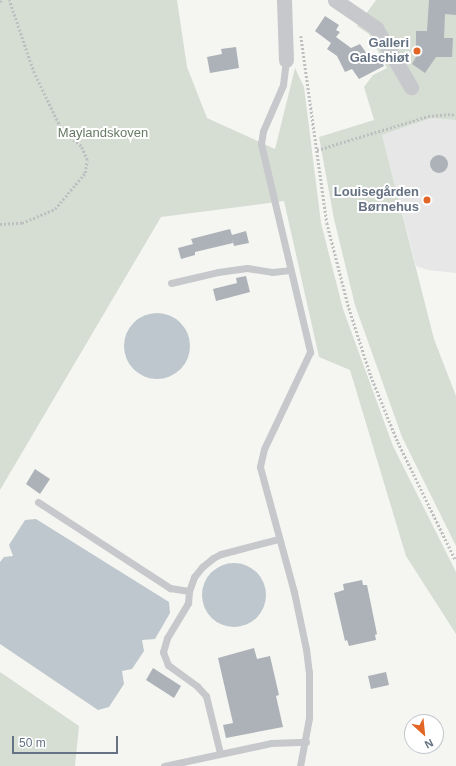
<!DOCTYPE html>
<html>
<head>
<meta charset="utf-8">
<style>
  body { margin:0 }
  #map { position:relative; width:456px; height:766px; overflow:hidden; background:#f5f6f2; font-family:Helvetica,sans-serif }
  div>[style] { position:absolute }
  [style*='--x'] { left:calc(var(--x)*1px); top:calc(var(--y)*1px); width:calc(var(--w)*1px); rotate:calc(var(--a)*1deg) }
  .built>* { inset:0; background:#e6e7e6 }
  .green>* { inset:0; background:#d6ddd3 }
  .water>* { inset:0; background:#bec7cd }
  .round { border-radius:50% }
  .building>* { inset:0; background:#acb2b8 }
  .path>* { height:2.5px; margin-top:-1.25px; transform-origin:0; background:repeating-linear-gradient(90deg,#bdbfc1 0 2px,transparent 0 4px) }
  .lane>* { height:7px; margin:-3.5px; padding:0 3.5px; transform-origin:3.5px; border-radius:3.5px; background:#c6c8cc }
  .street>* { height:15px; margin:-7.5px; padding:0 7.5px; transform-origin:7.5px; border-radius:7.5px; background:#c6c8cc }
  .dots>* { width:11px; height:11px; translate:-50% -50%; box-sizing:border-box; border:2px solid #fff; border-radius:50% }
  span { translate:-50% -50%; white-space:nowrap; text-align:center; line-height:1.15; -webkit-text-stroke:4px #fff; paint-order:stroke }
  .poi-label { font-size:13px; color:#657283; font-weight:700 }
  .right { translate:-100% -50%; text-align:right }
  .park-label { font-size:13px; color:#667a64 }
  .north { position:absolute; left:404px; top:714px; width:40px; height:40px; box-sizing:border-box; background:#fff; border:1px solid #c1c7cd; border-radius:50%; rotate:153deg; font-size:11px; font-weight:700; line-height:16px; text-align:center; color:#657283 }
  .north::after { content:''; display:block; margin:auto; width:14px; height:18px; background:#e36525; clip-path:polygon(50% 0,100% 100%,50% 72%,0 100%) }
  .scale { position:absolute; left:12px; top:736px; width:106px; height:18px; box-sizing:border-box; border:2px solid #657283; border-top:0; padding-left:5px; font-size:12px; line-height:14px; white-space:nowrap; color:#657283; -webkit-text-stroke:3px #fff; paint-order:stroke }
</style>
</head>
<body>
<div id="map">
  <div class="built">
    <div style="clip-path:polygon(431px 118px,456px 120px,456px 273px,428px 270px,416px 266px,382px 135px)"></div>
  </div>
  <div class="green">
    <div style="clip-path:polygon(0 0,177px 0,187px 67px,207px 118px,275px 149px,295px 68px,304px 87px,321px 223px,343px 309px,393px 446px,456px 572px,456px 634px,406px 556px,350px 370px,319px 357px,284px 201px,161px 217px,0 490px)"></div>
    <div style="clip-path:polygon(376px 0,456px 0,456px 120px,431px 118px,382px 135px,434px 339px,456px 396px,456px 546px,402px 437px,355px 305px,334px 219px,319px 137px,374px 120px,364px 87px,373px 75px,387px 68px,369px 34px,357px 26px)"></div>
    <div style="clip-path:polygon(0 672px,79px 726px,75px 766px,0 766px)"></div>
  </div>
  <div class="water">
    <div class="round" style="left:124px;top:313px;width:66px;height:66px"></div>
    <div style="clip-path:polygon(36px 519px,169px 602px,170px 613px,155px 639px,142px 640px,144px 651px,132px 669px,122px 671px,124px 684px,109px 707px,98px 710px,0 644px,0 562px,4px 557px,13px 556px,9px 545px,25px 520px)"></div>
    <div class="round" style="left:202px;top:563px;width:64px;height:64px"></div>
  </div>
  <div class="building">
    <div style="clip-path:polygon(429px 0,456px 0,456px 15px,445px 14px,444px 38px,453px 38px,452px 57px,436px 57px,425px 73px,412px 64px,416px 57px,416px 31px,427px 31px)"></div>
    <div style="clip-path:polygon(325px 16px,339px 25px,336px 30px,340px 32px,336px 37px,351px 48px,360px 44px,370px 58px,378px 54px,384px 66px,359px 79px,352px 69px,345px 72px,337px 56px,327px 49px,331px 43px,315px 31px)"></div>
    <div style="clip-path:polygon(236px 47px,239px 68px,210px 73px,207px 57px,222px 54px,221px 49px)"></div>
    <div class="round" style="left:430px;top:155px;width:18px;height:18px"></div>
    <div style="clip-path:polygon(230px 229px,232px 235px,246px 231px,249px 243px,234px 246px,232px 238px,233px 243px,195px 252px,195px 255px,181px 259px,178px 248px,193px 244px,191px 239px)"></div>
    <div style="clip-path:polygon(246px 276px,250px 292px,216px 301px,213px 289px,237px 283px,236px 278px)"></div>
    <div style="clip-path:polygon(35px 469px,50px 479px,40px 494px,26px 484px)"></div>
    <div style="clip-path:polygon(362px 580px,363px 585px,367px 585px,377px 634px,375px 635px,376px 640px,349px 646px,347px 640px,345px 641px,334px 593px,344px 590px,343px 584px)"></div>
    <div style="clip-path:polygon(254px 648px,257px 659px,270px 656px,279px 695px,276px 696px,283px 727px,226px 738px,223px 725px,233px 723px,218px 658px)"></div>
    <div style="clip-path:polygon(153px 668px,181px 686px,174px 698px,146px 680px)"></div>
    <div style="clip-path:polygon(386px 672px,389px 685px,371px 689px,368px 676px)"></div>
  </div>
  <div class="path">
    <div style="--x:0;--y:2;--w:2;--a:-63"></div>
    <div style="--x:301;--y:36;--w:189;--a:82.1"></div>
    <div style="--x:327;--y:223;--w:88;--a:75.5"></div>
    <div style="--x:349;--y:308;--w:71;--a:72.1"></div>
    <div style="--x:371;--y:376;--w:71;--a:67.8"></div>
    <div style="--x:398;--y:442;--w:132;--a:64"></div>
    <div style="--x:317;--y:150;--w:116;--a:-17"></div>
    <div style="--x:428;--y:116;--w:24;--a:-5"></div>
    <div style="--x:452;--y:114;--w:4;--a:27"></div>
    <div style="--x:0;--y:224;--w:22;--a:-3"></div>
    <div style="--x:22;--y:223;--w:36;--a:-23"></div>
    <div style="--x:55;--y:209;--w:47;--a:-50.2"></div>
    <div style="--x:85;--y:173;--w:13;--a:-81"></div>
    <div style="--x:87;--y:160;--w:15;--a:-113"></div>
    <div style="--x:81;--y:146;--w:24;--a:-142"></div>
    <div style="--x:62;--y:131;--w:64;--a:-115.8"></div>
    <div style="--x:34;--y:73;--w:77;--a:-108.9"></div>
  </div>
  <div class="lane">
    <div style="--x:286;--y:60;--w:25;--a:97"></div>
    <div style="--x:283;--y:85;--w:50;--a:113.5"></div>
    <div style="--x:263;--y:131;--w:13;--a:99"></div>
    <div style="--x:261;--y:144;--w:214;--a:76.7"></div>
    <div style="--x:310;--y:352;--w:107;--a:115.4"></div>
    <div style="--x:264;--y:449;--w:18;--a:103"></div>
    <div style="--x:260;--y:467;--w:130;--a:74.8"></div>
    <div style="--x:294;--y:592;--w:58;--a:78.1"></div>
    <div style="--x:306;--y:649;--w:23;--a:83"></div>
    <div style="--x:309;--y:672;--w:46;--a:90"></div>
    <div style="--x:309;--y:718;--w:49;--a:100.6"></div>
    <div style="--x:171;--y:283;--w:48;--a:-13.2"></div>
    <div style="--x:218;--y:272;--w:29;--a:-8"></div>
    <div style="--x:247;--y:268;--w:25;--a:9"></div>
    <div style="--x:272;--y:272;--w:18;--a:-6"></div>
    <div style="--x:38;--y:502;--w:158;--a:33.1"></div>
    <div style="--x:170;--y:588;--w:19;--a:9"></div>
    <div style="--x:220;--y:753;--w:59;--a:-103.8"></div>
    <div style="--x:206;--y:696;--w:13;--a:-132"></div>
    <div style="--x:197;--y:686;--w:36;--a:-144"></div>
    <div style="--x:168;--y:665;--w:14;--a:-111"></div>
    <div style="--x:163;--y:652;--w:15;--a:-74"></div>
    <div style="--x:167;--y:638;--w:41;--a:-59"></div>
    <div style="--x:188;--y:603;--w:12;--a:-85"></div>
    <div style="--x:189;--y:591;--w:15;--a:-70"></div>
    <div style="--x:194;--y:577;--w:13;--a:-51"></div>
    <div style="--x:202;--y:567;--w:14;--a:-39"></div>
    <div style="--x:213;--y:558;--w:9;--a:-27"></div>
    <div style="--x:221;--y:554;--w:59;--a:-14.7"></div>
    <div style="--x:164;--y:766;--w:109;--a:-12.1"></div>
    <div style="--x:271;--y:743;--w:35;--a:-2"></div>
  </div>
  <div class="street">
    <div style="--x:284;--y:0;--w:60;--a:88.1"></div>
    <div style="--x:335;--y:0;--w:50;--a:34.3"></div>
    <div style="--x:376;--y:28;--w:69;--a:59.3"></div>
  </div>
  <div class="dots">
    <div style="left:417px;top:51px;background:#e36525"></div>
    <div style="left:427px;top:200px;background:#e36525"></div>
  </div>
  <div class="poi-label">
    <span class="right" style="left:409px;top:51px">Galleri<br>Galschiøt</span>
    <span class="right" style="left:419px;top:200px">Louisegården<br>Børnehus</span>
  </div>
  <div class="park-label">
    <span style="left:103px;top:133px">Maylandskoven</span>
  </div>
  <div class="north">N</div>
  <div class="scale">50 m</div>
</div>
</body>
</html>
